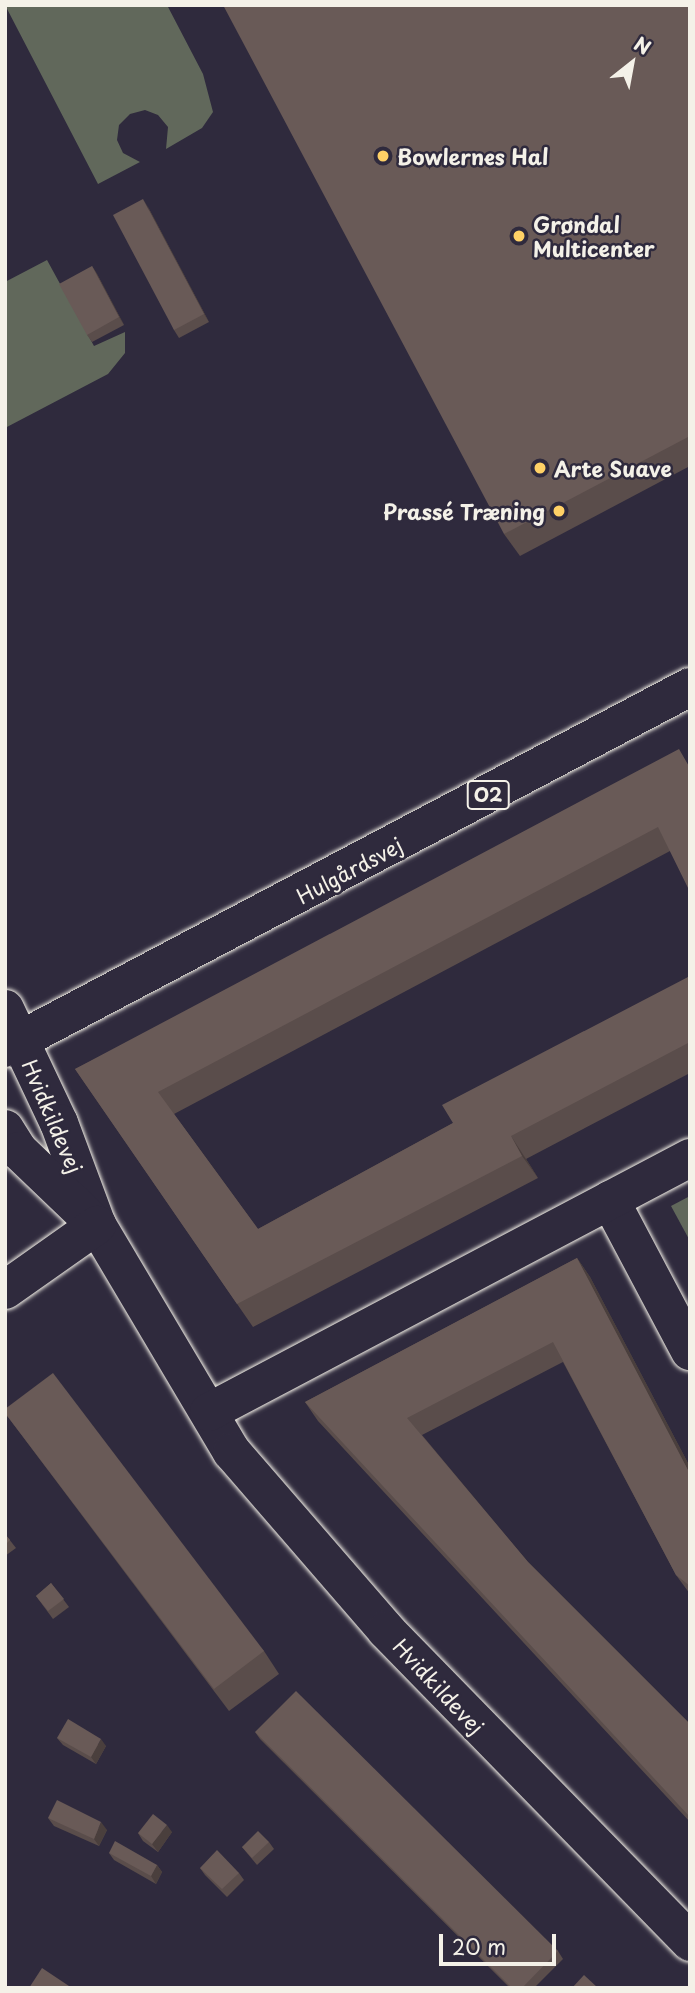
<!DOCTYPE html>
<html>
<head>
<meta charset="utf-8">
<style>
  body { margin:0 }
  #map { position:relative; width:695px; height:1993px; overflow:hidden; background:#2f2a3d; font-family:"Playpen Sans",sans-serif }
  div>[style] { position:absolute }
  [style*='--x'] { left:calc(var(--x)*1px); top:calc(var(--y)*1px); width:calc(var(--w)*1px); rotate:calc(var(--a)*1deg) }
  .green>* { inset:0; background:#61685b }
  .roads { filter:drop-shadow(0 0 2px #f4f1e8) drop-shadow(0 0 2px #f4f1e8) }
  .minor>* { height:38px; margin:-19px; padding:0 19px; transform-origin:19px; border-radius:19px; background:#2f2a3d }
  .primary>* { height:38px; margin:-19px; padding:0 19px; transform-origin:19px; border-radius:19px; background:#2f2a3d }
  .wall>* { inset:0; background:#5a4d4b }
  .shaded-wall>* { inset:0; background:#4a3f3d }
  .building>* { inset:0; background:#695a57 }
  .dots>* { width:19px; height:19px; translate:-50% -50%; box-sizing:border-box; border:4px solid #2f2a3d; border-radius:50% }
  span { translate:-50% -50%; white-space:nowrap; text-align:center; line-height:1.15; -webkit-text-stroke:5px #2f2a3d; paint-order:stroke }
  .shield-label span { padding:2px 5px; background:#2f2a3d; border:2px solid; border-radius:5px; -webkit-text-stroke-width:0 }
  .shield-label { font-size:19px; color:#f4f1e8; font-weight:700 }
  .poi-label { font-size:21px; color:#f4f1e8; font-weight:700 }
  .left { translate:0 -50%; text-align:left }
  .right { translate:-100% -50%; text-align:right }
  .street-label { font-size:21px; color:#f4f1e8 }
  .frame { position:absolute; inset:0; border:7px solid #f4f1e8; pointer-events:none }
  .north { position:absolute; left:597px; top:28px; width:70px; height:70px; -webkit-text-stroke:5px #2f2a3d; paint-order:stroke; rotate:31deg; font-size:19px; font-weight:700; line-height:28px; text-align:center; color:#f4f1e8 }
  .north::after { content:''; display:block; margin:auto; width:24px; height:32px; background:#f4f1e8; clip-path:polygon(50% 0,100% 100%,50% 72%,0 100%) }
  .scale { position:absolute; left:439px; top:1934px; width:117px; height:32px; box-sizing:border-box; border:4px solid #f4f1e8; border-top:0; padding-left:9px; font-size:21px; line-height:24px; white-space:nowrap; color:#f4f1e8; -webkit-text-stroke:5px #2f2a3d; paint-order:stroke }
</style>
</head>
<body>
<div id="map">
  <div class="green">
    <div style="clip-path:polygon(5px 5px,167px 5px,203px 74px,213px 112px,202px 128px,166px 149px,168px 127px,158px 115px,145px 110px,130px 114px,119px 125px,117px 140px,123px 153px,140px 162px,98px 184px)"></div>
    <div style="clip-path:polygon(47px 260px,94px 346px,125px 332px,125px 353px,108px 374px,5px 428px,5px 282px)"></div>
    <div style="clip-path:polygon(690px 1196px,690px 1241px,671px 1206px)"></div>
  </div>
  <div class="roads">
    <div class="minor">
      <div style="--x:5;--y:1009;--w:126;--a:64.7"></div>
      <div style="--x:59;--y:1123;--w:109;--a:69.6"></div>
      <div style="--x:97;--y:1225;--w:264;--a:59.3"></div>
      <div style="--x:232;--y:1452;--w:235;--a:49.1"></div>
      <div style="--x:386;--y:1630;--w:436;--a:45.7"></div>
      <div style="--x:5;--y:1129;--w:26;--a:58"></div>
      <div style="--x:19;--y:1151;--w:98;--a:43.8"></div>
      <div style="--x:610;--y:1200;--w:171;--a:62.1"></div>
      <div style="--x:5;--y:1290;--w:113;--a:-35.2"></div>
      <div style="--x:209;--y:1412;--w:544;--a:-27.84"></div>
    </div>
    <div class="primary">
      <div style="--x:5;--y:1048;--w:774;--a:-27.79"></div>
    </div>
  </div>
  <div class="wall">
    <div style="clip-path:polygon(690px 5px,690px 466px,520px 556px,504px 534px)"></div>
    <div style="clip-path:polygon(148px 207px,209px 322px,179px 338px,174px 330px)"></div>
    <div style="clip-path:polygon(92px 266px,97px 274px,124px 325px,92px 342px,87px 335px)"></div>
    <div style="clip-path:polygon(690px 764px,670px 851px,174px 1114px,258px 1229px,453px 1123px,690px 976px,690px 1073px,526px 1159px,538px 1178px,253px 1327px,75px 1069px)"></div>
    <div style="clip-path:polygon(577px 1258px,590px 1277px,690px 1467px,690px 1594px,676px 1575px,563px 1362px,422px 1435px,528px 1562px,690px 1724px,690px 1822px,318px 1421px,305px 1402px)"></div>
    <div style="clip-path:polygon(5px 1413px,264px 1651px,279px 1674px,229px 1711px)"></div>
    <div style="clip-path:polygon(5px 1534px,16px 1548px,5px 1556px)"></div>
    <div style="clip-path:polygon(51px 1583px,69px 1607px,53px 1619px,36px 1596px)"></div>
    <div style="clip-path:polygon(255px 1732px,558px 1951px,563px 1959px,534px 1988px,510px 1988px,260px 1739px)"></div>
    <div style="clip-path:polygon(57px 1738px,106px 1746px,96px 1764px,63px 1745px)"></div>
    <div style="clip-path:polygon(48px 1818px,107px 1830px,99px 1846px,54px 1826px)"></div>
    <div style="clip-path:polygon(172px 1832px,158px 1852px,143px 1841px,138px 1833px)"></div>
    <div style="clip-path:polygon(269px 1842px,274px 1849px,257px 1865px,242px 1847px)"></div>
    <div style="clip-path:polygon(109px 1853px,157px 1865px,162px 1872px,156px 1884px,114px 1860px)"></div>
    <div style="clip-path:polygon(200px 1868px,239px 1873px,244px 1880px,227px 1897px,205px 1875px)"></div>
  </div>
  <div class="shaded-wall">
    <div style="clip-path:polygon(143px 199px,148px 207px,209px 322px,204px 314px)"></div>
    <div style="clip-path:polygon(92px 266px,97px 274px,124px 325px,119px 317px)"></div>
    <div style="clip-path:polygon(511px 1136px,526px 1159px,538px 1178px,522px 1156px)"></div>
    <div style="clip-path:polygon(577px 1258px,590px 1277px,690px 1467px,690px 1474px)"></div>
    <div style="clip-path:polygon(101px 1739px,106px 1746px,96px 1764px,91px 1757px)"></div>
    <div style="clip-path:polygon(101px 1822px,107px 1830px,99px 1846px,94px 1839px)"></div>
    <div style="clip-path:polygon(167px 1825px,172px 1832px,158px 1852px,152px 1844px)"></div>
    <div style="clip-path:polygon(157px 1865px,162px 1872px,156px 1884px,151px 1876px)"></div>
  </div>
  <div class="building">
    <div style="clip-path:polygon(223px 5px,690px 5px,690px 436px,504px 534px)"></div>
    <div style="clip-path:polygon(143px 199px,204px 314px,174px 330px,113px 215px)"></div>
    <div style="clip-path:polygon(92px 266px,119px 317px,87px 335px,59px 284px)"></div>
    <div style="clip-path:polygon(679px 749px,690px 768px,690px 892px,658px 827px,158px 1092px,258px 1229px,453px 1123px,442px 1105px,690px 976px,690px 1042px,511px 1136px,522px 1156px,237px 1304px,75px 1069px)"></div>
    <div style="clip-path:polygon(577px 1258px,690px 1474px,690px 1586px,676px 1575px,553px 1342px,407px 1418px,528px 1562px,690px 1724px,690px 1817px,305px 1402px)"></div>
    <div style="clip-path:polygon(53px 1373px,264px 1651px,214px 1689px,5px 1413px,5px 1409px)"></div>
    <div style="clip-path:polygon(5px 1534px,10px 1540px,5px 1545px)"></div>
    <div style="clip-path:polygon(51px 1583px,64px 1599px,48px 1611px,36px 1596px)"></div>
    <div style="clip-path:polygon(296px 1691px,558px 1951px,522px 1988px,512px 1988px,255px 1732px)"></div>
    <div style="clip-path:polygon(68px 1719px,101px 1739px,91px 1757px,57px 1738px)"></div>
    <div style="clip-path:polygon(57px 1800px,101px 1822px,94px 1839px,48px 1818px)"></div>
    <div style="clip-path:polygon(153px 1814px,167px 1825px,152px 1844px,138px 1833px)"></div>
    <div style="clip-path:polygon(258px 1831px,269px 1842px,252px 1858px,242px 1847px)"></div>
    <div style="clip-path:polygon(115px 1841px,157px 1865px,151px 1876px,109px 1853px)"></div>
    <div style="clip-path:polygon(217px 1850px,239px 1873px,222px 1889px,200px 1868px)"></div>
    <div style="clip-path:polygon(42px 1968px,72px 1988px,29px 1988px)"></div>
    <div style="clip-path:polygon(584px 1975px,598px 1988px,572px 1988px)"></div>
  </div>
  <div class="dots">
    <div style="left:383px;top:156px;background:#ffd166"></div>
    <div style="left:519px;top:236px;background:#ffd166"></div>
    <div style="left:540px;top:468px;background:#ffd166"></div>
    <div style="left:559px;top:511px;background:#ffd166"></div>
  </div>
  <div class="shield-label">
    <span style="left:488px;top:795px">O2</span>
  </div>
  <div class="poi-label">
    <span class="left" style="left:397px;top:156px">Bowlernes Hal</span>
    <span class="left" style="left:533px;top:236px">Grøndal<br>Multicenter</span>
    <span class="left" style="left:554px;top:468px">Arte Suave</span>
    <span class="right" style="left:545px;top:511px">Prassé Træning</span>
  </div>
  <div class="street-label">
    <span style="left:349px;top:870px;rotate:-28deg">Hulgårdsvej</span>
    <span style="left:53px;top:1116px;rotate:67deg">Hvidkildevej</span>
    <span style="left:439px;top:1686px;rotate:47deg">Hvidkildevej</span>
  </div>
  <div class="frame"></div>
  <div class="north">N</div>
  <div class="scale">20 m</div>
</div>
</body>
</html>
